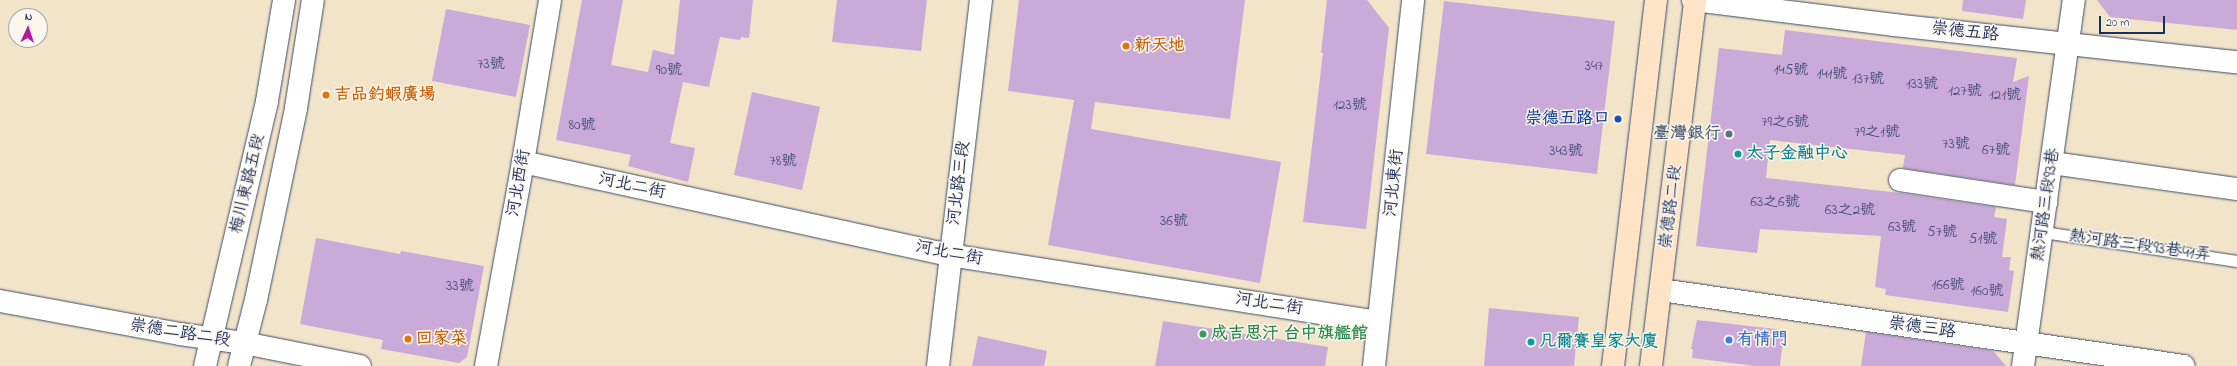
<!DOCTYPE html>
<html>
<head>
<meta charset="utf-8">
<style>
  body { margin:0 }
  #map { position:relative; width:2237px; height:366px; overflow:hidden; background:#f2e4c8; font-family:"Indie Flower","LXGW WenKai TC",sans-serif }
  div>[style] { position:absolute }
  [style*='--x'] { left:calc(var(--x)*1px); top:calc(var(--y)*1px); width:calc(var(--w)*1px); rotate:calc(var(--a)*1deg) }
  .building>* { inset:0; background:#c9aad8 }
  .roads { filter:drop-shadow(0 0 1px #3b4a6e) drop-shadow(0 0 1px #3b4a6e) }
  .service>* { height:11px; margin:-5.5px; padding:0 5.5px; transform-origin:5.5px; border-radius:5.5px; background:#fff }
  .minor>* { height:22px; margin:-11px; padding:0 11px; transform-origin:11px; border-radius:11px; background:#fff }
  .secondary>* { height:22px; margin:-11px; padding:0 11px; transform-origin:11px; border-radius:11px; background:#fee4c6 }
  .dots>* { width:11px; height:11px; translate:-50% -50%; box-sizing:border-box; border:2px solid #fbf7ec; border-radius:50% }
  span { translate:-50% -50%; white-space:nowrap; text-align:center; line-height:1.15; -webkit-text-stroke:3px #fbf7ec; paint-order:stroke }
  .number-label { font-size:15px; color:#464e7c }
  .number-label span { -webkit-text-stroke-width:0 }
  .street-label { font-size:17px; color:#1b2f5e }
  .food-label { font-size:17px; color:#c56008; font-weight:700 }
  .left { translate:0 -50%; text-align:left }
  .transit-label { font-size:17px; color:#164399; font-weight:700 }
  .right { translate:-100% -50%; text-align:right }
  .service-label { font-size:17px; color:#4e5e75; font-weight:700 }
  .culture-label { font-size:17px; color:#0d838f; font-weight:700 }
  .leisure-label { font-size:17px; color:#27864d; font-weight:700 }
  .shop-label { font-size:17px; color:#366cbe; font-weight:700 }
  .north { position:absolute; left:8px; top:8px; width:40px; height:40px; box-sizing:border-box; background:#fbf7ec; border:1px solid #a1a7b3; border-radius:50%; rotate:3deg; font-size:11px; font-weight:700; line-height:16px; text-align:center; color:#1b2f5e }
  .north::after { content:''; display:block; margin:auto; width:14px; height:18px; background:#b5179e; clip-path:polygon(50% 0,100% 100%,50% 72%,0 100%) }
  .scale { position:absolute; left:2099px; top:16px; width:66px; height:18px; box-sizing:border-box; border:2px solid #1b2f5e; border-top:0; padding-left:5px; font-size:12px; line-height:14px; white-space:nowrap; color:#1b2f5e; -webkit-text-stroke:3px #fbf7ec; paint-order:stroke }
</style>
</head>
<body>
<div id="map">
  <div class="building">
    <div style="clip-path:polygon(582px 0,623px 0,611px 65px,648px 72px,653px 50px,674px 55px,680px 0,753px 0,749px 38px,741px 37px,740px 40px,720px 37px,709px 87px,683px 82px,670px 143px,695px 148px,688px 182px,628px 166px,631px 155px,556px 140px)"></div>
    <div style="clip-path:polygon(837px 0,927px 0,921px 51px,832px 42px)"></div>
    <div style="clip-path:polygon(1019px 0,1245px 0,1230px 119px,1095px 102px,1091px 129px,1281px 162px,1260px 283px,1048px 245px,1074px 100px,1008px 91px)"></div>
    <div style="clip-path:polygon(1327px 0,1367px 0,1389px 28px,1366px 229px,1303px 222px,1323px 53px,1321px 53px)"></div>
    <div style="clip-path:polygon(1963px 0,2026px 0,2023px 19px,1962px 11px)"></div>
    <div style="clip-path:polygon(2097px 0,2237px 0,2237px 30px,2110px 17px)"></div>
    <div style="clip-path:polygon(1444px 1px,1615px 21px,1597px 174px,1426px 154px)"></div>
    <div style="clip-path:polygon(446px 9px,530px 25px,516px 97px,432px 81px)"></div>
    <div style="clip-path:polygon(1785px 30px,2017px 58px,2013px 82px,2029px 76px,2015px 185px,1903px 168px,1905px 155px,1770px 140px,1766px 178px,1900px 193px,1996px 207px,1994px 217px,2007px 219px,2002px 257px,2011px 257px,2009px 270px,2014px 271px,2008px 312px,1885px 295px,1886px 289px,1875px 287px,1881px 236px,1760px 229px,1757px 253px,1696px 246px,1719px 48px,1782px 55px)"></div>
    <div style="clip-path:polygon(752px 92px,820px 107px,802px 190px,734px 175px)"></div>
    <div style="clip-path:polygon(316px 238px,400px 254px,401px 251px,484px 266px,467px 357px,459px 363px,381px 349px,383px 340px,300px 324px)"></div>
    <div style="clip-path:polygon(1489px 308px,1579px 317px,1574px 366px,1484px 366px)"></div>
    <div style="clip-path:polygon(1697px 320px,1784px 330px,1780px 366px,1755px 366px,1692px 358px,1693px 349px,1691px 349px)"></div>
    <div style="clip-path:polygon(1163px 321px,1328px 347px,1325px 366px,1155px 366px)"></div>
    <div style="clip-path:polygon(1866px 332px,1993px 351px,2006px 366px,1861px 366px)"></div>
    <div style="clip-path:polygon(978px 336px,1047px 351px,1044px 366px,972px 366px)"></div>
  </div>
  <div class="roads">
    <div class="service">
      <div style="--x:2043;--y:232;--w:196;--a:8.5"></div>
    </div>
    <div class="minor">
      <div style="--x:1693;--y:0;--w:203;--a:7.1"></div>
      <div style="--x:1894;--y:25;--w:345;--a:6.2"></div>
      <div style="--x:523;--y:162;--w:437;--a:12.3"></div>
      <div style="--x:950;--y:255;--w:433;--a:8.9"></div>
      <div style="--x:2052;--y:163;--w:187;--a:8"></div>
      <div style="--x:1900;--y:180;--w:148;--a:8.6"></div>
      <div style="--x:1661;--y:290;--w:528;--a:8.27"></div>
      <div style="--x:0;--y:301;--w:183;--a:10.4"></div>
      <div style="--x:180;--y:334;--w:65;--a:8"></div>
      <div style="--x:244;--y:343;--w:118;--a:11.2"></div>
      <div style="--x:205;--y:366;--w:272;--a:-76.8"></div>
      <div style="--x:267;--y:101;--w:102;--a:-80.4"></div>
      <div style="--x:239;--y:366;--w:68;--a:-75.6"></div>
      <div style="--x:256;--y:300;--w:196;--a:-78.2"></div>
      <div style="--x:296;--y:108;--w:109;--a:-81.1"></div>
      <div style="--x:486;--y:366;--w:207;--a:-79.7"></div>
      <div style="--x:523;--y:162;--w:164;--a:-80.5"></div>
      <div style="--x:938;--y:366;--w:369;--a:-83.3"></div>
      <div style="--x:1374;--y:366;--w:368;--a:-83.9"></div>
      <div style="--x:2023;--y:366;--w:370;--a:-82.1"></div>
    </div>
    <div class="secondary">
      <div style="--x:1613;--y:366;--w:369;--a:-83.3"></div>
      <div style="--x:1651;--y:366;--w:369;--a:-83.1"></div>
    </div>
  </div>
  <div class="dots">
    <div style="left:1126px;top:46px;background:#e8710a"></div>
    <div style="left:326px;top:95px;background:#e8710a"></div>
    <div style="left:1618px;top:119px;background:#1a4fb4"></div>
    <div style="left:1729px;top:134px;background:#5c6f8a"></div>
    <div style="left:1738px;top:154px;background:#0f9aa8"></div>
    <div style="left:1203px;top:334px;background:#2e9e5b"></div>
    <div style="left:408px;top:339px;background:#e8710a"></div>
    <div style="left:1729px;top:340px;background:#3f7fe0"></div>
    <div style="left:1531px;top:342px;background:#0f9aa8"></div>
  </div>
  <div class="number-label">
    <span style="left:491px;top:65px">73號</span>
    <span style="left:1594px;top:67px">347</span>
    <span style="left:669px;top:71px">90號</span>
    <span style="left:1791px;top:71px">145號</span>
    <span style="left:1832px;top:75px">141號</span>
    <span style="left:1868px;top:80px">137號</span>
    <span style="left:1922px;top:85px">133號</span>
    <span style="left:1965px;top:92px">127號</span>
    <span style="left:2005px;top:96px">121號</span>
    <span style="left:1350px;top:106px">123號</span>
    <span style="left:1785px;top:123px">79之6號</span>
    <span style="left:582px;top:126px">80號</span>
    <span style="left:1877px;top:133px">79之1號</span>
    <span style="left:1956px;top:145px">73號</span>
    <span style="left:1996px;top:151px">67號</span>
    <span style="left:1566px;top:152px">343號</span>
    <span style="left:783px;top:162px">78號</span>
    <span style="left:1775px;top:203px">63之6號</span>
    <span style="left:1850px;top:211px">63之2號</span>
    <span style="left:1174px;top:222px">36號</span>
    <span style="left:1902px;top:228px">63號</span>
    <span style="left:1942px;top:233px">57號</span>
    <span style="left:1983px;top:240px">51號</span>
    <span style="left:1948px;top:286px">166號</span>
    <span style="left:460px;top:287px">33號</span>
    <span style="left:1987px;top:292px">160號</span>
  </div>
  <div class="street-label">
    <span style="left:1965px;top:32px;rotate:6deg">崇德五路</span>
    <span style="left:519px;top:183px;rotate:-80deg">河北西街</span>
    <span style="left:959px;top:183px;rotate:-83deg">河北路三段</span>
    <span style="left:1394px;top:183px;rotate:-84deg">河北東街</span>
    <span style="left:248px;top:184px;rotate:-77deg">梅川東路五段</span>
    <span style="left:632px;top:186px;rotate:12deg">河北二街</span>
    <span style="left:2046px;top:205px;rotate:-82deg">熱河路三段93巷</span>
    <span style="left:1671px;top:207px;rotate:-83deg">崇德路二段</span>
    <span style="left:2140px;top:246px;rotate:8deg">熱河路三段93巷41弄</span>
    <span style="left:949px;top:253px;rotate:11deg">河北二街</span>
    <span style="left:1269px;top:304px;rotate:9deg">河北二街</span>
    <span style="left:1922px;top:328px;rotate:8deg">崇德三路</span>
    <span style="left:180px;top:333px;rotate:9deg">崇德二路二段</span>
  </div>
  <div class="food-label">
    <span class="left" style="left:1134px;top:46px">新天地</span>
    <span class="left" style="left:334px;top:95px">吉品釣蝦廣場</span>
    <span class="left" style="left:416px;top:339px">回家菜</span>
  </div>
  <div class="transit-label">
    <span class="right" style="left:1610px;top:119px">崇德五路口</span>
  </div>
  <div class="service-label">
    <span class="right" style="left:1721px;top:134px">臺灣銀行</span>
  </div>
  <div class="culture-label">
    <span class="left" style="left:1746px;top:154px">太子金融中心</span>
    <span class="left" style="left:1539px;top:342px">凡爾賽皇家大廈</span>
  </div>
  <div class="leisure-label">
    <span class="left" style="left:1211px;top:334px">成吉思汗 台中旗艦館</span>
  </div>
  <div class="shop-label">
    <span class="left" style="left:1737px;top:340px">有情門</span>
  </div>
  <div class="north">N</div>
  <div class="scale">20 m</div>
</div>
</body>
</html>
